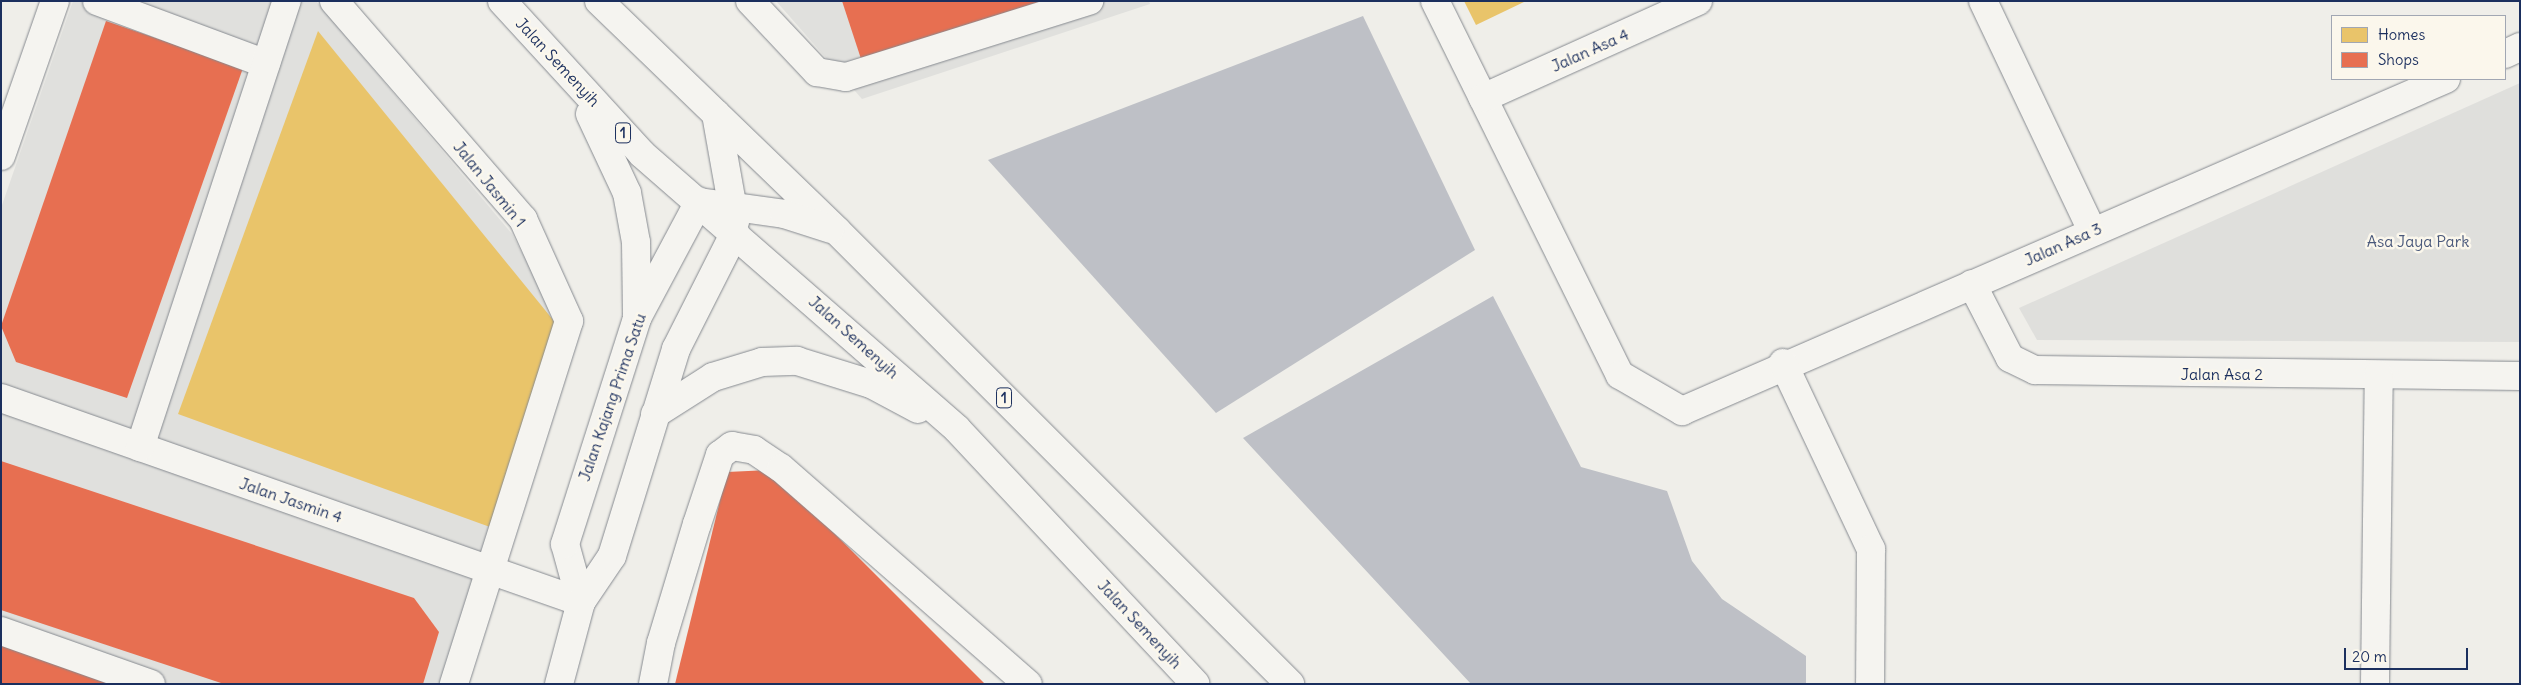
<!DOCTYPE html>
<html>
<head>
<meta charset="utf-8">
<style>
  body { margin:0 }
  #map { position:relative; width:2521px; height:685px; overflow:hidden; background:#efeee9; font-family:Delius,sans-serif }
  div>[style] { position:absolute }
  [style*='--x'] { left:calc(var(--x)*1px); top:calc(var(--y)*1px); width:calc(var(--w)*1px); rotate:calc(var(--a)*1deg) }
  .built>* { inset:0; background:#e0e0dd }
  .green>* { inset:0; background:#dfdfdc }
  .water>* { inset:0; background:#bec0c6 }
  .homes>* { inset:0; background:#e9c46a }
  .shops>* { inset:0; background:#e76f51 }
  .roads { filter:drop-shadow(0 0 1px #868a90) drop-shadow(0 0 1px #868a90) }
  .minor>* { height:28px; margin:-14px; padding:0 14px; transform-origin:14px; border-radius:14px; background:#f5f4f0 }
  .major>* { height:28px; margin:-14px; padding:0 14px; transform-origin:14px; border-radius:14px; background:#f5f4f0 }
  span { translate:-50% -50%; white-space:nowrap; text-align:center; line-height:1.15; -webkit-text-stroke:5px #fbf7ec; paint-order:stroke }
  .shield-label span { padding:1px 4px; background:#fbf7ec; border:1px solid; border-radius:4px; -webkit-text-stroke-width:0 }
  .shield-label { font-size:15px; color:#1b2f5e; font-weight:700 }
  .street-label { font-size:16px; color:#1b2f5e }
  .park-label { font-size:16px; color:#49587b }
  .frame { position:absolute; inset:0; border:2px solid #1b2f5e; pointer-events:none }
  .legend { position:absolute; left:2331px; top:15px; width:175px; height:65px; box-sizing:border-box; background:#fbf7ec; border:1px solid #a1a7b3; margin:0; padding:6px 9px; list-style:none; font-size:15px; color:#1b2f5e }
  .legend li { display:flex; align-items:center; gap:10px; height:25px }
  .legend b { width:25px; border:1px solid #a1a7b3 }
  .scale { position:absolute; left:2344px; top:648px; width:124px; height:22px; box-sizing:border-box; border:2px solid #1b2f5e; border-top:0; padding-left:6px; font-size:15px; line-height:18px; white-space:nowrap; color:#1b2f5e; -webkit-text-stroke:4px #fbf7ec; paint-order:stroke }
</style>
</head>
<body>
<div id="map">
  <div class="built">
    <div style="clip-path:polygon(73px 1px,316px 1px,512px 234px,562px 327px,444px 684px,1px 684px,1px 208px)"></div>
    <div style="clip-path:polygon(776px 1px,1149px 1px,1150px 4px,862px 99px)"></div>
  </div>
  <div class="green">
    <div style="clip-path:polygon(2520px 83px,2520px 342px,2037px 340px,2019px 308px)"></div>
  </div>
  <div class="water">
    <div style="clip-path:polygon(1363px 16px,1475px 250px,1216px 413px,988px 160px)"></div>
    <div style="clip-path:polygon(1493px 296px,1581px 467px,1667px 491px,1692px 561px,1722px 599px,1806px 656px,1806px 684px,1471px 684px,1243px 438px)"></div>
  </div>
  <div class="homes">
    <div style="clip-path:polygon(1464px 1px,1526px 1px,1476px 25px)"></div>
    <div style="clip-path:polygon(318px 31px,558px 326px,490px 527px,178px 414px)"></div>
  </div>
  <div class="shops">
    <div style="clip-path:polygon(842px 1px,1042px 1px,1042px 2px,863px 65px)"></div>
    <div style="clip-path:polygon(106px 21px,243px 68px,127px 398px,16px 362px,1px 326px)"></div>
    <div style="clip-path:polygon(1px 461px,414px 598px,439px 632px,423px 684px,224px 684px,1px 610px)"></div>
    <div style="clip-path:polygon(771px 470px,985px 684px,675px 684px,727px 472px)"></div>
    <div style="clip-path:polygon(1px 644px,117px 684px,1px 684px)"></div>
  </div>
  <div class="roads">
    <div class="minor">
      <div style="--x:97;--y:1;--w:180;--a:20.4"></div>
      <div style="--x:334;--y:1;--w:289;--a:49.1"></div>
      <div style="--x:523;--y:219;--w:112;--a:65.7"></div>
      <div style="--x:569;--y:321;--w:381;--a:107.6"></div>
      <div style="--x:750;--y:1;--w:98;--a:46.7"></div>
      <div style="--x:817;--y:72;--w:29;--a:10"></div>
      <div style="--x:846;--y:77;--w:255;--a:-17.4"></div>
      <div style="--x:1435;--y:1;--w:417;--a:63.7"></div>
      <div style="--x:1620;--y:375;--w:72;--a:30.1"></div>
      <div style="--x:1682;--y:411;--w:833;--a:-23.49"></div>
      <div style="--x:1983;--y:1;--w:255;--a:64.6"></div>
      <div style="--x:2505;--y:54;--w:17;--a:-25"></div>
      <div style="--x:1483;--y:98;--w:236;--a:-24.3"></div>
      <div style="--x:1;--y:156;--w:164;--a:-70.8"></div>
      <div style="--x:1972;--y:284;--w:83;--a:62.8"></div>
      <div style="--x:2010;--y:358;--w:28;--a:26"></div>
      <div style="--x:2035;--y:370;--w:485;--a:0.7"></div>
      <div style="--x:1783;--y:363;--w:206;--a:64.7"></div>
      <div style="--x:1871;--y:549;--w:135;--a:90.4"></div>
      <div style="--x:1;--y:398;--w:615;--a:19.38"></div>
      <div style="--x:140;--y:447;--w:470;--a:-71.8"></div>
      <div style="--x:581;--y:602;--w:60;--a:-105.4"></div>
      <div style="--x:565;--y:544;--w:237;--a:-72.3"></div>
      <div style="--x:637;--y:318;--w:132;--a:-61.9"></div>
      <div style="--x:1;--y:631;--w:159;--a:19.5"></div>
      <div style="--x:559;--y:684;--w:85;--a:-75"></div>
      <div style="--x:581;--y:602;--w:55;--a:-56"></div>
      <div style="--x:612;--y:556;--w:217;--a:-72.8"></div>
      <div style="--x:676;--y:349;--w:131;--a:-63.2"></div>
      <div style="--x:653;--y:684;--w:42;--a:-79"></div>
      <div style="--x:661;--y:643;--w:124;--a:-73.2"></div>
      <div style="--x:697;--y:524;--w:73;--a:-71.6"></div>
      <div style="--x:720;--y:455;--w:15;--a:-37"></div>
      <div style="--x:732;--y:446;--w:22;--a:10"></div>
      <div style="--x:754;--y:450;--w:32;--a:34"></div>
      <div style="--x:781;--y:468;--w:328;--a:41.2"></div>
      <div style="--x:2375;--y:684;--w:309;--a:-89.3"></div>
    </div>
    <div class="major">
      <div style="--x:502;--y:1;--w:207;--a:47.5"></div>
      <div style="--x:642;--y:154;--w:418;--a:41.1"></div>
      <div style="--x:957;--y:429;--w:349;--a:46.9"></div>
      <div style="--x:599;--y:1;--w:331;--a:44"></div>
      <div style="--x:837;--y:231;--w:641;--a:45"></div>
      <div style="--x:590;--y:114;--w:87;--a:64.9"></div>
      <div style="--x:627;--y:193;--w:50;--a:79.6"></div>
      <div style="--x:636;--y:242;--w:76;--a:89.2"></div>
      <div style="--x:716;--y:114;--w:109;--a:79.9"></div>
      <div style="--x:699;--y:202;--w:86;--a:8"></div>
      <div style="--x:784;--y:214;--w:49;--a:17.7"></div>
      <div style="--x:655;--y:414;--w:69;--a:-32.5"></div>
      <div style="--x:713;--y:377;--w:51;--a:-17"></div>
      <div style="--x:762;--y:362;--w:35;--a:-2"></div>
      <div style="--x:797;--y:361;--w:77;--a:17.3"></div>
      <div style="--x:871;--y:384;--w:53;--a:28"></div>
    </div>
  </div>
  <div class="shield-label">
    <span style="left:623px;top:133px">1</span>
    <span style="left:1004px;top:398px">1</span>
  </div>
  <div class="street-label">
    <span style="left:1590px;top:50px;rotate:-24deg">Jalan Asa 4</span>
    <span style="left:558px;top:62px;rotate:47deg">Jalan Semenyih</span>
    <span style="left:490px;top:184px;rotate:51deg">Jalan Jasmin 1</span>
    <span style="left:2063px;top:244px;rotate:-24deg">Jalan Asa 3</span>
    <span style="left:854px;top:337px;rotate:42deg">Jalan Semenyih</span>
    <span style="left:2222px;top:374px">Jalan Asa 2</span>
    <span style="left:612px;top:397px;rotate:-71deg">Jalan Kajang Prima Satu</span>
    <span style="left:291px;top:500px;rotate:19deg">Jalan Jasmin 4</span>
    <span style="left:1140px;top:624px;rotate:47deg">Jalan Semenyih</span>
  </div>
  <div class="park-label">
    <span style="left:2418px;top:241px">Asa Jaya Park</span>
  </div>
  <div class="frame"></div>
  <ul class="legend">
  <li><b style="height:14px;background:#e9c46a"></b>Homes</li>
  <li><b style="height:14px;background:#e76f51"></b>Shops</li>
  </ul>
  <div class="scale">20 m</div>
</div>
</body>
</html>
